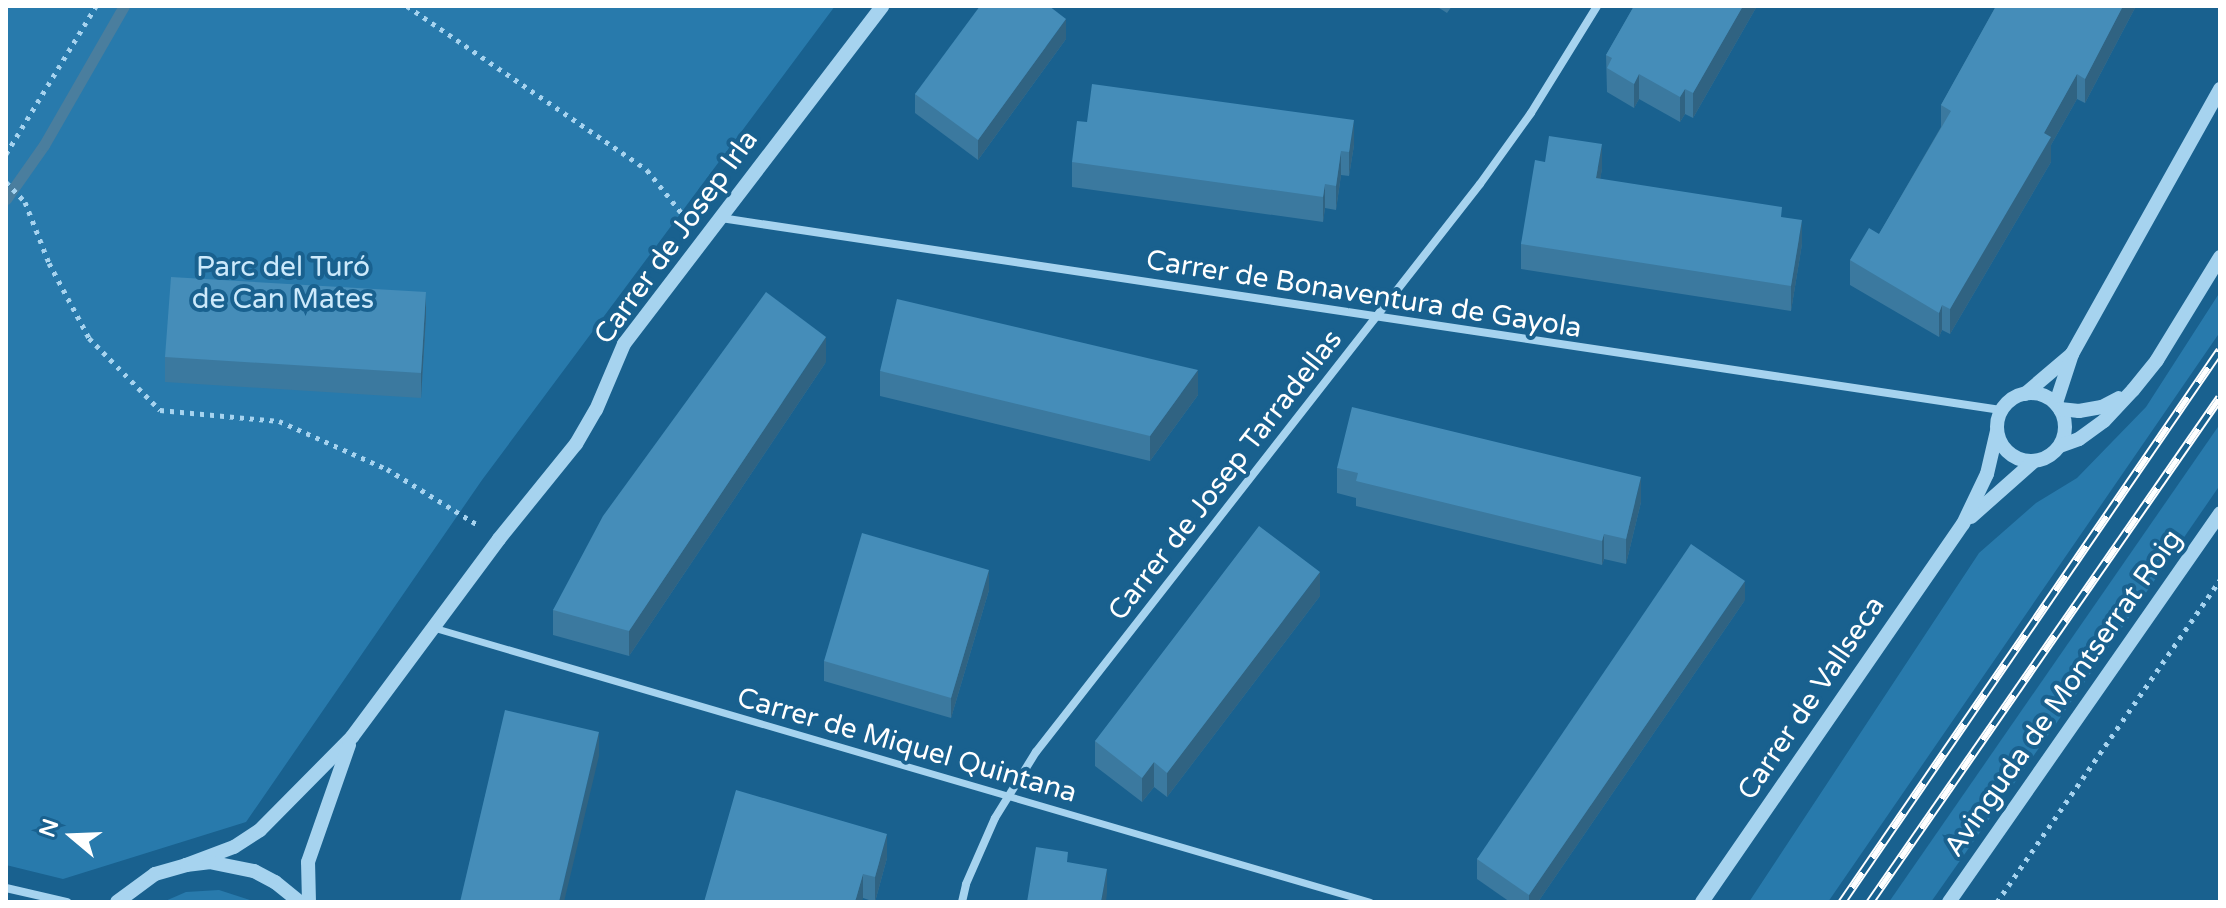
<!DOCTYPE html>
<html>
<head>
<meta charset="utf-8">
<style>
  body { margin:0 }
  #map { position:relative; width:2226px; height:908px; overflow:hidden; background:#19618f; font-family:"Varela Round",sans-serif }
  div>[style] { position:absolute }
  [style*='--x'] { left:calc(var(--x)*1px); top:calc(var(--y)*1px); width:calc(var(--w)*1px); rotate:calc(var(--a)*1deg) }
  .green>* { inset:0; background:#287aac }
  .stream>* { height:11px; margin:-5.5px; padding:0 5.5px; transform-origin:5.5px; border-radius:5.5px; background:#4a7e9e }
  .path>* { height:5px; margin-top:-2.5px; transform-origin:0; background:repeating-linear-gradient(90deg,#a6d3ef 0 4px,transparent 0 10px) }
  .pedestrian>* { height:7px; margin:-3.5px; padding:0 3.5px; transform-origin:3.5px; border-radius:3.5px; background:#a6d3ef }
  .minor>* { height:8px; margin:-4px; padding:0 4px; transform-origin:4px; border-radius:4px; background:#a6d3ef }
  .tertiary>* { height:14px; margin:-7px; padding:0 7px; transform-origin:7px; border-radius:7px; background:#a6d3ef }
  .tertiary>.ring { margin:-7px; padding:0; box-sizing:content-box; background:none; border:14px solid #a6d3ef; border-radius:50% }
  .rail>* { height:9px; margin-top:-4.5px; transform-origin:0; background:repeating-linear-gradient(90deg,#19618f 0 18px,#fff 0 36px); box-sizing:border-box; border-block:2px solid #fff }
  .wall>* { inset:0; background:#3b799f }
  .shaded-wall>* { inset:0; background:#306382 }
  .building>* { inset:0; background:#458db9 }
  span { translate:-50% -50%; white-space:nowrap; text-align:center; line-height:1.15; -webkit-text-stroke:8px #19618f; paint-order:stroke }
  .street-label { font-size:28px; color:#fff }
  .park-label { font-size:28px; color:#cce9fb }
  .frame { position:absolute; inset:0; border:8px solid #fff; pointer-events:none }
  .north { position:absolute; left:32px; top:796px; width:80px; height:80px; -webkit-text-stroke:6px #19618f; paint-order:stroke; rotate:289deg; font-size:22px; font-weight:700; line-height:32px; text-align:center; color:#fff }
  .north::after { content:''; display:block; margin:auto; width:28px; height:36px; background:#fff; clip-path:polygon(50% 0,100% 100%,50% 72%,0 100%) }
</style>
</head>
<body>
<div id="map">
  <div class="green">
    <div style="clip-path:polygon(6px 6px,835px 6px,482px 480px,246px 822px,63px 879px,6px 865px)"></div>
    <div style="clip-path:polygon(2220px 292px,2220px 332px,1828px 902px,1749px 902px,1979px 553px,2036px 503px,2077px 478px,2146px 407px)"></div>
    <div style="clip-path:polygon(2220px 424px,2220px 485px,2053px 728px,1931px 902px,1889px 902px)"></div>
    <div style="clip-path:polygon(219px 890px,256px 902px,163px 902px,186px 892px)"></div>
  </div>
  <div class="stream">
    <div style="--x:6;--y:199;--w:66;--a:-54.9"></div>
    <div style="--x:44;--y:145;--w:160;--a:-60.1"></div>
  </div>
  <div class="path">
    <div style="--x:407;--y:6;--w:291;--a:34.3"></div>
    <div style="--x:647;--y:170;--w:65;--a:51.2"></div>
    <div style="--x:6;--y:154;--w:173;--a:-58.7"></div>
    <div style="--x:6;--y:182;--w:28;--a:46"></div>
    <div style="--x:25;--y:202;--w:66;--a:68.5"></div>
    <div style="--x:49;--y:263;--w:85;--a:61.9"></div>
    <div style="--x:89;--y:338;--w:101;--a:45.4"></div>
    <div style="--x:160;--y:410;--w:120;--a:5.3"></div>
    <div style="--x:279;--y:421;--w:118;--a:24"></div>
    <div style="--x:387;--y:469;--w:107;--a:31.6"></div>
    <div style="--x:1997;--y:902;--w:392;--a:-55.3"></div>
  </div>
  <div class="pedestrian">
    <div style="--x:435;--y:628;--w:974;--a:16.33"></div>
  </div>
  <div class="minor">
    <div style="--x:721;--y:218;--w:1294;--a:8.53"></div>
    <div style="--x:6;--y:888;--w:63;--a:12.9"></div>
    <div style="--x:962;--y:902;--w:18;--a:-77"></div>
    <div style="--x:966;--y:884;--w:72;--a:-66.3"></div>
    <div style="--x:995;--y:818;--w:78;--a:-58.2"></div>
    <div style="--x:1036;--y:752;--w:721;--a:-51.99"></div>
    <div style="--x:1480;--y:184;--w:87;--a:-54.3"></div>
    <div style="--x:1531;--y:113;--w:126;--a:-58.3"></div>
  </div>
  <div class="tertiary">
    <div class="ring" style="left:1997px;top:393px;width:54px;height:54px"></div>
    <div style="--x:2025;--y:394;--w:62;--a:-40.4"></div>
    <div style="--x:2056;--y:403;--w:52;--a:-71.9"></div>
    <div style="--x:2072;--y:354;--w:304;--a:-60.8"></div>
    <div style="--x:2060;--y:409;--w:19;--a:6"></div>
    <div style="--x:2079;--y:411;--w:23;--a:-10"></div>
    <div style="--x:2102;--y:407;--w:19;--a:-28"></div>
    <div style="--x:2060;--y:446;--w:20;--a:-20"></div>
    <div style="--x:2079;--y:439;--w:31;--a:-36"></div>
    <div style="--x:2104;--y:421;--w:42;--a:-46.9"></div>
    <div style="--x:2133;--y:390;--w:38;--a:-51"></div>
    <div style="--x:2157;--y:360;--w:121;--a:-58.5"></div>
    <div style="--x:1971;--y:517;--w:83;--a:-41.6"></div>
    <div style="--x:186;--y:865;--w:51;--a:-20.6"></div>
    <div style="--x:234;--y:847;--w:31;--a:-33"></div>
    <div style="--x:260;--y:830;--w:131;--a:-45.3"></div>
    <div style="--x:352;--y:737;--w:247;--a:-53.4"></div>
    <div style="--x:499;--y:539;--w:122;--a:-51"></div>
    <div style="--x:576;--y:444;--w:39;--a:-60"></div>
    <div style="--x:596;--y:410;--w:72;--a:-67"></div>
    <div style="--x:624;--y:344;--w:425;--a:-52.6"></div>
    <div style="--x:117;--y:902;--w:47;--a:-36.4"></div>
    <div style="--x:155;--y:874;--w:32;--a:-16"></div>
    <div style="--x:186;--y:865;--w:23;--a:-7"></div>
    <div style="--x:209;--y:862;--w:46;--a:11.3"></div>
    <div style="--x:254;--y:871;--w:24;--a:28"></div>
    <div style="--x:275;--y:882;--w:32;--a:39"></div>
    <div style="--x:309;--y:902;--w:40;--a:-91.4"></div>
    <div style="--x:308;--y:862;--w:124;--a:-70.7"></div>
    <div style="--x:1702;--y:902;--w:459;--a:-55.4"></div>
    <div style="--x:1963;--y:524;--w:55;--a:-64.4"></div>
    <div style="--x:1987;--y:474;--w:44;--a:-76.9"></div>
    <div style="--x:1949;--y:902;--w:474;--a:-55.1"></div>
  </div>
  <div class="rail">
    <div style="--x:1842;--y:902;--w:669;--a:-55.6"></div>
    <div style="--x:1870;--y:902;--w:614;--a:-55.28"></div>
  </div>
  <div class="wall">
    <div style="clip-path:polygon(1436px 6px,1452px 6px,1447px 13px)"></div>
    <div style="clip-path:polygon(1634px 6px,1757px 6px,1693px 118px,1685px 114px,1680px 122px,1639px 99px,1634px 108px,1607px 92px,1606px 55px)"></div>
    <div style="clip-path:polygon(1996px 6px,2136px 6px,2085px 103px,2077px 99px,2051px 145px,2051px 162px,1950px 334px,1942px 330px,1939px 337px,1850px 285px,1850px 260px,1879px 234px,1941px 127px,1941px 105px)"></div>
    <div style="clip-path:polygon(1066px 39px,978px 160px,915px 113px,915px 94px)"></div>
    <div style="clip-path:polygon(1354px 145px,1349px 176px,1341px 175px,1336px 210px,1325px 208px,1323px 222px,1072px 187px,1072px 162px)"></div>
    <div style="clip-path:polygon(1545px 162px,1602px 169px,1600px 179px,1782px 217px,1802px 244px,1791px 311px,1521px 269px,1521px 244px)"></div>
    <div style="clip-path:polygon(426px 316px,421px 398px,165px 382px,165px 357px)"></div>
    <div style="clip-path:polygon(826px 362px,629px 656px,553px 635px,553px 610px)"></div>
    <div style="clip-path:polygon(880px 371px,1198px 395px,1150px 461px,880px 396px)"></div>
    <div style="clip-path:polygon(1337px 468px,1641px 502px,1626px 564px,1604px 559px,1602px 565px,1356px 506px,1356px 498px,1337px 493px)"></div>
    <div style="clip-path:polygon(989px 590px,951px 718px,824px 681px,824px 661px)"></div>
    <div style="clip-path:polygon(1320px 596px,1167px 797px,1154px 787px,1142px 802px,1095px 766px,1095px 741px)"></div>
    <div style="clip-path:polygon(1745px 600px,1538px 902px,1510px 902px,1477px 879px,1477px 859px)"></div>
    <div style="clip-path:polygon(887px 858px,875px 902px,863px 898px,704px 902px)"></div>
  </div>
  <div class="shaded-wall">
    <div style="clip-path:polygon(1743px 6px,1757px 6px,1693px 118px,1693px 93px)"></div>
    <div style="clip-path:polygon(2123px 6px,2136px 6px,2085px 103px,2085px 79px)"></div>
    <div style="clip-path:polygon(1066px 19px,1066px 39px,978px 160px,978px 140px)"></div>
    <div style="clip-path:polygon(1639px 74px,1639px 99px,1634px 108px,1634px 84px)"></div>
    <div style="clip-path:polygon(2077px 74px,2077px 99px,2051px 145px,2051px 162px,1950px 334px,1950px 309px,2044px 133px)"></div>
    <div style="clip-path:polygon(1685px 89px,1685px 114px,1680px 122px,1680px 97px)"></div>
    <div style="clip-path:polygon(1354px 120px,1354px 145px,1349px 176px,1349px 152px)"></div>
    <div style="clip-path:polygon(1602px 144px,1602px 169px,1596px 203px,1596px 178px)"></div>
    <div style="clip-path:polygon(1341px 151px,1341px 175px,1336px 210px,1336px 186px)"></div>
    <div style="clip-path:polygon(1325px 184px,1325px 208px,1323px 222px,1323px 197px)"></div>
    <div style="clip-path:polygon(1802px 220px,1802px 244px,1791px 311px,1791px 286px)"></div>
    <div style="clip-path:polygon(426px 292px,426px 316px,421px 398px,421px 373px)"></div>
    <div style="clip-path:polygon(1942px 305px,1942px 330px,1939px 337px,1939px 313px)"></div>
    <div style="clip-path:polygon(826px 337px,826px 362px,629px 656px,629px 631px)"></div>
    <div style="clip-path:polygon(1198px 370px,1198px 395px,1150px 461px,1150px 436px)"></div>
    <div style="clip-path:polygon(1641px 477px,1641px 502px,1626px 564px,1626px 539px)"></div>
    <div style="clip-path:polygon(1604px 534px,1604px 559px,1602px 565px,1602px 541px)"></div>
    <div style="clip-path:polygon(989px 570px,989px 590px,951px 718px,951px 698px)"></div>
    <div style="clip-path:polygon(1320px 572px,1320px 596px,1167px 797px,1167px 773px)"></div>
    <div style="clip-path:polygon(1745px 581px,1745px 600px,1538px 902px,1529px 902px,1529px 895px)"></div>
    <div style="clip-path:polygon(599px 732px,599px 756px,564px 902px,559px 902px)"></div>
    <div style="clip-path:polygon(1154px 762px,1154px 787px,1142px 802px,1142px 778px)"></div>
    <div style="clip-path:polygon(887px 834px,887px 858px,875px 902px,875px 877px)"></div>
    <div style="clip-path:polygon(1107px 869px,1107px 893px,1106px 902px,1101px 902px)"></div>
    <div style="clip-path:polygon(863px 874px,863px 898px,862px 902px,855px 902px)"></div>
  </div>
  <div class="building">
    <div style="clip-path:polygon(980px 6px,1049px 6px,1066px 19px,978px 140px,915px 94px)"></div>
    <div style="clip-path:polygon(1634px 6px,1743px 6px,1693px 93px,1685px 89px,1680px 97px,1639px 74px,1634px 84px,1607px 68px,1612px 58px,1606px 55px)"></div>
    <div style="clip-path:polygon(1996px 6px,2123px 6px,2085px 79px,2077px 74px,2044px 133px,2051px 137px,1950px 309px,1942px 305px,1939px 313px,1850px 260px,1869px 228px,1879px 234px,1951px 111px,1941px 105px)"></div>
    <div style="clip-path:polygon(1092px 84px,1354px 120px,1349px 152px,1341px 151px,1336px 186px,1325px 184px,1323px 197px,1072px 162px,1077px 121px,1087px 122px)"></div>
    <div style="clip-path:polygon(1549px 136px,1602px 144px,1596px 178px,1782px 207px,1781px 217px,1802px 220px,1791px 286px,1521px 244px,1535px 160px,1545px 162px)"></div>
    <div style="clip-path:polygon(171px 277px,426px 292px,421px 373px,165px 357px)"></div>
    <div style="clip-path:polygon(766px 292px,826px 337px,629px 631px,553px 610px,603px 516px)"></div>
    <div style="clip-path:polygon(897px 299px,1198px 370px,1150px 436px,880px 371px)"></div>
    <div style="clip-path:polygon(1352px 407px,1641px 477px,1626px 539px,1604px 534px,1602px 541px,1356px 481px,1358px 473px,1337px 468px)"></div>
    <div style="clip-path:polygon(1259px 526px,1320px 572px,1167px 773px,1154px 762px,1142px 778px,1095px 741px)"></div>
    <div style="clip-path:polygon(862px 533px,989px 570px,951px 698px,824px 661px)"></div>
    <div style="clip-path:polygon(1691px 544px,1745px 581px,1529px 895px,1477px 859px)"></div>
    <div style="clip-path:polygon(505px 710px,599px 732px,559px 902px,460px 902px)"></div>
    <div style="clip-path:polygon(736px 790px,887px 834px,875px 877px,863px 874px,855px 902px,704px 902px)"></div>
    <div style="clip-path:polygon(1036px 847px,1068px 852px,1067px 862px,1107px 869px,1101px 902px,1027px 902px)"></div>
  </div>
  <div class="street-label">
    <span style="left:676px;top:237px;rotate:-54deg">Carrer de Josep Irla</span>
    <span style="left:1364px;top:294px;rotate:9deg">Carrer de Bonaventura de Gayola</span>
    <span style="left:1225px;top:475px;rotate:-52deg">Carrer de Josep Tarradellas</span>
    <span style="left:2063px;top:693px;rotate:-55deg">Avinguda de Montserrat Roig</span>
    <span style="left:1811px;top:698px;rotate:-56deg">Carrer de Vallseca</span>
    <span style="left:907px;top:745px;rotate:16deg">Carrer de Miquel Quintana</span>
  </div>
  <div class="park-label">
    <span style="left:283px;top:283px">Parc del Turó<br>de Can Mates</span>
  </div>
  <div class="frame"></div>
  <div class="north">N</div>
</div>
</body>
</html>
